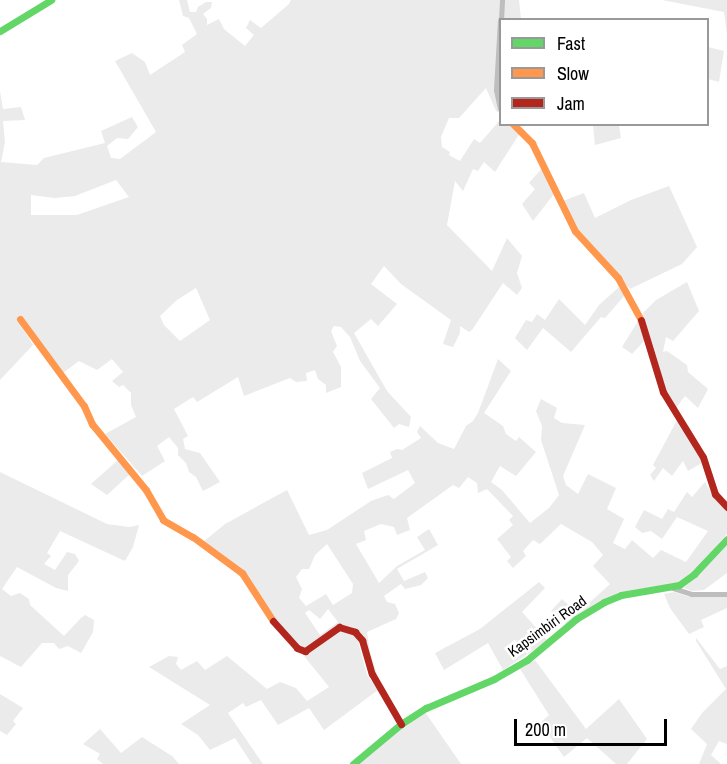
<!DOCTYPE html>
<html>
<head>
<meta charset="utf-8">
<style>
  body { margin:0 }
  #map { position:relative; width:727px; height:764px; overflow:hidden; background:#fff; font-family:"Archivo Narrow",sans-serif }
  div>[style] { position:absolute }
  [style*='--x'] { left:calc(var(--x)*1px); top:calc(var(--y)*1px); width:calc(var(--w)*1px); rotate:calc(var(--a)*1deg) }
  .green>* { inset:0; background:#ebebeb }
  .street>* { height:5px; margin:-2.5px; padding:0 2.5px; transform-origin:2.5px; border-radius:2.5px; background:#bebebe }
  .fast>* { height:7px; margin:-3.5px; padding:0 3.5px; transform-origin:3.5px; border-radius:3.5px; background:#63d668 }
  .slow>* { height:7px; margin:-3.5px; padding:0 3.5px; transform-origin:3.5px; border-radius:3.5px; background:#ff974d }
  .jam>* { height:7px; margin:-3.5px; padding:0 3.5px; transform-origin:3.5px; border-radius:3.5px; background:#b3261e }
  span { translate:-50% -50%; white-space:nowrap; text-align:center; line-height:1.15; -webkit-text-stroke:5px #fff; paint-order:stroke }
  .street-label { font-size:15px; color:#000 }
  .legend { position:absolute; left:499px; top:18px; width:210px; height:108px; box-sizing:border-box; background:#fff; border:2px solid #999; margin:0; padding:8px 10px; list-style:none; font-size:18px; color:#000 }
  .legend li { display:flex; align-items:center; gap:12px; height:30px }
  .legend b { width:30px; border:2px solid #999 }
  .scale { position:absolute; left:514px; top:719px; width:153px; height:27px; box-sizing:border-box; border:3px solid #000; border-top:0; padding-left:8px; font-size:18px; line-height:21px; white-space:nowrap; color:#000; -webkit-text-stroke:4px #fff; paint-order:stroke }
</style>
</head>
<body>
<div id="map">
  <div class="green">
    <div style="clip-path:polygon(evenodd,179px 0,187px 0,190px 12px,196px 12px,198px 7px,206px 2px,212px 2px,211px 8px,203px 14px,207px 19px,207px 25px,219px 19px,224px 29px,245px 46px,254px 35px,246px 28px,250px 20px,261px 28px,289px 4px,291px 0,519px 0,521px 19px,500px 20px,500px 113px,496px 111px,486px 88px,459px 118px,449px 118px,441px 137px,442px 147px,450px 152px,449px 155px,460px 161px,474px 139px,480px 143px,500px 120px,500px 124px,510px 125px,520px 133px,495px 172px,484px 162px,478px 171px,473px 169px,463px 191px,455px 181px,447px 225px,492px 271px,507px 238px,522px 256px,517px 273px,522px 288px,517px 295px,503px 283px,472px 330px,469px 332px,460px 326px,460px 333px,453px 347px,443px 344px,451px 320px,401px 284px,384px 266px,371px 284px,397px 304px,378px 326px,371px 319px,354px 333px,387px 391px,411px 417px,409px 427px,399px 424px,394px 428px,371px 399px,380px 388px,360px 361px,350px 337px,341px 327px,334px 326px,331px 331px,337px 346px,333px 352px,341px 367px,341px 387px,326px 393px,326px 385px,318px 379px,315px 370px,306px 373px,307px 381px,296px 382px,290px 378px,244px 396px,238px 377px,197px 402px,193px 397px,174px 409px,188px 436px,183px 439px,185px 449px,200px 453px,220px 482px,203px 491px,196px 477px,189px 472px,186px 463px,178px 455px,178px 448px,169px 437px,157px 446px,165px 461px,142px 476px,105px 434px,136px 417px,131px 405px,131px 393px,123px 385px,119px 387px,112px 381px,123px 372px,112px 359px,97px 370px,79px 361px,63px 373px,17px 319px,33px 345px,0 380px,0 91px,3px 109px,21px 107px,25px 120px,3px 121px,5px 142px,1px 162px,37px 165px,44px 158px,105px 143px,101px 131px,132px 117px,138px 127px,128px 139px,117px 138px,107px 146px,111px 158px,120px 159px,156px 132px,115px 61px,132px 53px,145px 62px,150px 75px,185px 52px,182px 45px,197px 34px,189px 18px,183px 16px,179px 0,116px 180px,129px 197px,77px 215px,31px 215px,31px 195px,54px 198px,75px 196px,116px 180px,179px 0,196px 288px,210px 320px,180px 341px,164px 325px,160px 316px,177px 300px,196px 288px)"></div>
    <div style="clip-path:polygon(662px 0,727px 0,727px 34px,724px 12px)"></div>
    <div style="clip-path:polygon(708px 47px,724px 51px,719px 82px,708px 79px)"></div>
    <div style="clip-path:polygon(593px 125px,619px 125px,621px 138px,595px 145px)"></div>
    <div style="clip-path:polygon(543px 167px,554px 194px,533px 221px,522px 204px,535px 189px,529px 183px)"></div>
    <div style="clip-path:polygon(669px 186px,697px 247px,682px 264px,630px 289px,576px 227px,563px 201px,584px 193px,595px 218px,631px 200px)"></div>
    <div style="clip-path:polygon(687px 282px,699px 311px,673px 341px,666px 337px,663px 352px,667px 351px,687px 365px,688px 372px,708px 389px,698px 408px,685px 396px,676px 408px,665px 392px,643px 313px,656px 300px)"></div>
    <div style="clip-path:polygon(619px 287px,625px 295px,605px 318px,601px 317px,571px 352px,543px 328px,527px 350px,515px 338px,526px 320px,532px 322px,537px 314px,545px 320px,559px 299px,585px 325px,599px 305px)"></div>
    <div style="clip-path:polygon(638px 321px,645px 340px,632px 354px,622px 347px)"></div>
    <div style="clip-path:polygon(evenodd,498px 359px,511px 371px,484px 413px,503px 426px,506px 434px,516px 441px,519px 437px,536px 452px,516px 476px,500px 466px,491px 482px,502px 490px,530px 523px,549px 508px,559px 495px,541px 440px,542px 426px,536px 411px,541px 399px,557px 408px,554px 418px,562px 423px,585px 425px,563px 476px,566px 485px,578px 494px,588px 474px,616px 488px,607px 509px,624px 519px,613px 543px,625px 549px,632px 540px,653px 558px,661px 550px,686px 562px,708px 531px,677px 517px,662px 539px,651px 531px,642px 533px,635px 527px,644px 510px,662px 519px,668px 509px,674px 512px,687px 492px,692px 497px,705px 482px,713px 496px,727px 511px,727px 534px,702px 563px,678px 583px,633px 590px,567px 625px,551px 611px,562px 599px,578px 613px,610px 584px,593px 566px,603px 555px,592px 542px,561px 524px,540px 544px,533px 540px,523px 551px,526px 556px,513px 568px,507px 561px,511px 557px,497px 539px,513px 525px,509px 520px,513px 516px,487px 489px,478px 493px,477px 483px,468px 477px,459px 488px,453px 485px,407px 518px,410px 530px,397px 535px,394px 527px,381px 524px,364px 531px,366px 540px,356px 544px,379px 583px,397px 566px,425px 550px,417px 537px,429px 529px,438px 545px,397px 569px,404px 581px,425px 572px,428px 578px,421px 585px,405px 589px,401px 584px,384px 596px,387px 602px,395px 604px,399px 613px,396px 619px,367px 632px,370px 653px,380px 683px,359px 633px,351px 627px,337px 626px,307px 649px,301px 648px,283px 631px,244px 573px,203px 542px,225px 524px,287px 490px,309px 535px,327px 530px,371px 501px,388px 495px,394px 499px,415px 483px,408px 470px,368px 489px,362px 473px,392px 458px,390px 452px,397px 449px,402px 450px,421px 438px,417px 432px,420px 426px,438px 443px,454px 449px,466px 426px,473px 421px,478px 413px,498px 359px,327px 544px,353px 584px,352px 593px,333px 605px,326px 594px,306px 606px,299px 598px,302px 589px,296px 577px,302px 569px,309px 569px,315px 555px,327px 544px,498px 359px,328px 609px,338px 622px,320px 635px,305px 613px,309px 610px,320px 619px,328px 609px)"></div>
    <div style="clip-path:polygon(677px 420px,698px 452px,702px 463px,688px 471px,683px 461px,672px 476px,663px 468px,654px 481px,650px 475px,656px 468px,653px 465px)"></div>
    <div style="clip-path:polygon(118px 460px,130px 474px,107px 495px,91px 484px)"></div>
    <div style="clip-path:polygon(0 472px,107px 524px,129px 527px,139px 525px,133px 547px,125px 561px,60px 531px,47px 553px,51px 556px,44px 564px,55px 570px,67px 552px,75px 554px,79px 561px,68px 575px,68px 591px,56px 588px,17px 567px,2px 589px,11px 596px,20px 593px,29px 599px,30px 605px,64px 636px,81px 618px,85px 615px,94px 620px,93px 632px,81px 653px,68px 646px,59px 649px,54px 643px,42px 643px,21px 667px,0 656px)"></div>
    <div style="clip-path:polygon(727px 544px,727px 573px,704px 590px,692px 591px,681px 587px,699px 573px)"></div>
    <div style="clip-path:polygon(539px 582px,545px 588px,522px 612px,548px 641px,503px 670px,488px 643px,444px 670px,435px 653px,480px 629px)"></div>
    <div style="clip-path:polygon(674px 592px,687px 596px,727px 597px,727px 608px,701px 620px,704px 627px,689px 634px,670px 608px,664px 594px)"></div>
    <div style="clip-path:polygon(337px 630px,343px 630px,357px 637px,367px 675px,378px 690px,324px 730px,309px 708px,278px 725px,261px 700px,246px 707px,243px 703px,228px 713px,263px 764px,252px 764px,235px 738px,210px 750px,198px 735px,181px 724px,210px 705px,149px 667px,169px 656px,178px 657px,176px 664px,181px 670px,197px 661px,205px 670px,227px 656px,267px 689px,280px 682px,296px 688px,307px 701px,329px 687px,304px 656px)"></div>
    <div style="clip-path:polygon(696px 638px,720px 669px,727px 666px,727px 744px,719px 741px,711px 755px,721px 764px,699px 764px,707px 744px,691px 729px,702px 713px,726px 689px,696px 641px)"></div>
    <div style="clip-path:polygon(535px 660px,586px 729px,619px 699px,647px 739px,627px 764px,616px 764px,587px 738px,564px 757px,540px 723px,549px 715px,520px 669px)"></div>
    <div style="clip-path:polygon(0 694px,23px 708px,13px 721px,16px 724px,7px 735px,0 731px)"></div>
    <div style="clip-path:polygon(425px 712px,461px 764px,357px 764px,404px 726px)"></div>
    <div style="clip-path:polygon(100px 729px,121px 753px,142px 737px,172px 756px,179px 764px,103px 764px,97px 759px,100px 754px,83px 744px)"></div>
  </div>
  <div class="street">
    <div style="--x:500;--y:20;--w:70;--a:93.3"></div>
    <div style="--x:496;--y:90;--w:19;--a:78"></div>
    <div style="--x:501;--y:20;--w:20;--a:-87"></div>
    <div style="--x:673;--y:588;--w:20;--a:18"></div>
    <div style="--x:692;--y:594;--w:35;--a:0"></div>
  </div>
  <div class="fast">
    <div style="--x:0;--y:31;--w:60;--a:-31.3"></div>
    <div style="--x:353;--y:764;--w:62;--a:-39.8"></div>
    <div style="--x:401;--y:724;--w:30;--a:-33"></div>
    <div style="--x:426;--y:708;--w:74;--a:-23.1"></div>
    <div style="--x:494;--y:679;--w:38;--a:-30"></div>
    <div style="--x:527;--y:660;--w:64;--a:-39.9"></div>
    <div style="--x:576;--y:619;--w:33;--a:-31"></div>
    <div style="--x:604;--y:602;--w:18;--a:-22"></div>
    <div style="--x:621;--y:595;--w:59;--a:-9.8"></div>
    <div style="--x:679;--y:585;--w:19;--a:-36"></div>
    <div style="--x:694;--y:574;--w:48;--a:-46.7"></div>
  </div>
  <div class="slow">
    <div style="--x:513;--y:124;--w:27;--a:45"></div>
    <div style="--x:532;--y:143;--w:98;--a:64"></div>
    <div style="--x:575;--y:231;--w:64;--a:47.5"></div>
    <div style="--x:618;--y:278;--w:48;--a:61.3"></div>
    <div style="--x:20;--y:319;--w:108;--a:53.7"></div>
    <div style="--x:84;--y:406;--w:20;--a:66"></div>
    <div style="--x:92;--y:424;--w:85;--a:50.7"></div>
    <div style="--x:146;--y:490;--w:34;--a:60"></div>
    <div style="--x:163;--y:520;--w:34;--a:30"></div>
    <div style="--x:193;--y:537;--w:61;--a:36.3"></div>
    <div style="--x:242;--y:573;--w:57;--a:57.1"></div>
  </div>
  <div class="jam">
    <div style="--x:641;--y:320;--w:75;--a:73"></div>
    <div style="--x:663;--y:392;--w:76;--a:58.4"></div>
    <div style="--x:703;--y:457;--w:39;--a:72"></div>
    <div style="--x:715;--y:494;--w:18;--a:47"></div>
    <div style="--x:273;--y:621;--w:36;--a:48"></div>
    <div style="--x:297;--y:648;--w:9;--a:21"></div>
    <div style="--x:305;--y:651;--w:42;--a:-35.2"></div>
    <div style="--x:339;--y:627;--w:17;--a:17"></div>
    <div style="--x:355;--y:632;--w:11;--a:49"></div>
    <div style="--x:362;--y:640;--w:35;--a:74"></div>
    <div style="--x:372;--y:674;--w:58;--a:59.9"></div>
  </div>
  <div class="street-label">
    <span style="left:547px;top:626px;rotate:-36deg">Kapsimbiri Road</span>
  </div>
  <ul class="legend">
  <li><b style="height:8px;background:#63d668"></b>Fast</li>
  <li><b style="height:8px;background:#ff974d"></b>Slow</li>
  <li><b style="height:8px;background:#b3261e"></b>Jam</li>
  </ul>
  <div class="scale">200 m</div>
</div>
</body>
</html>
